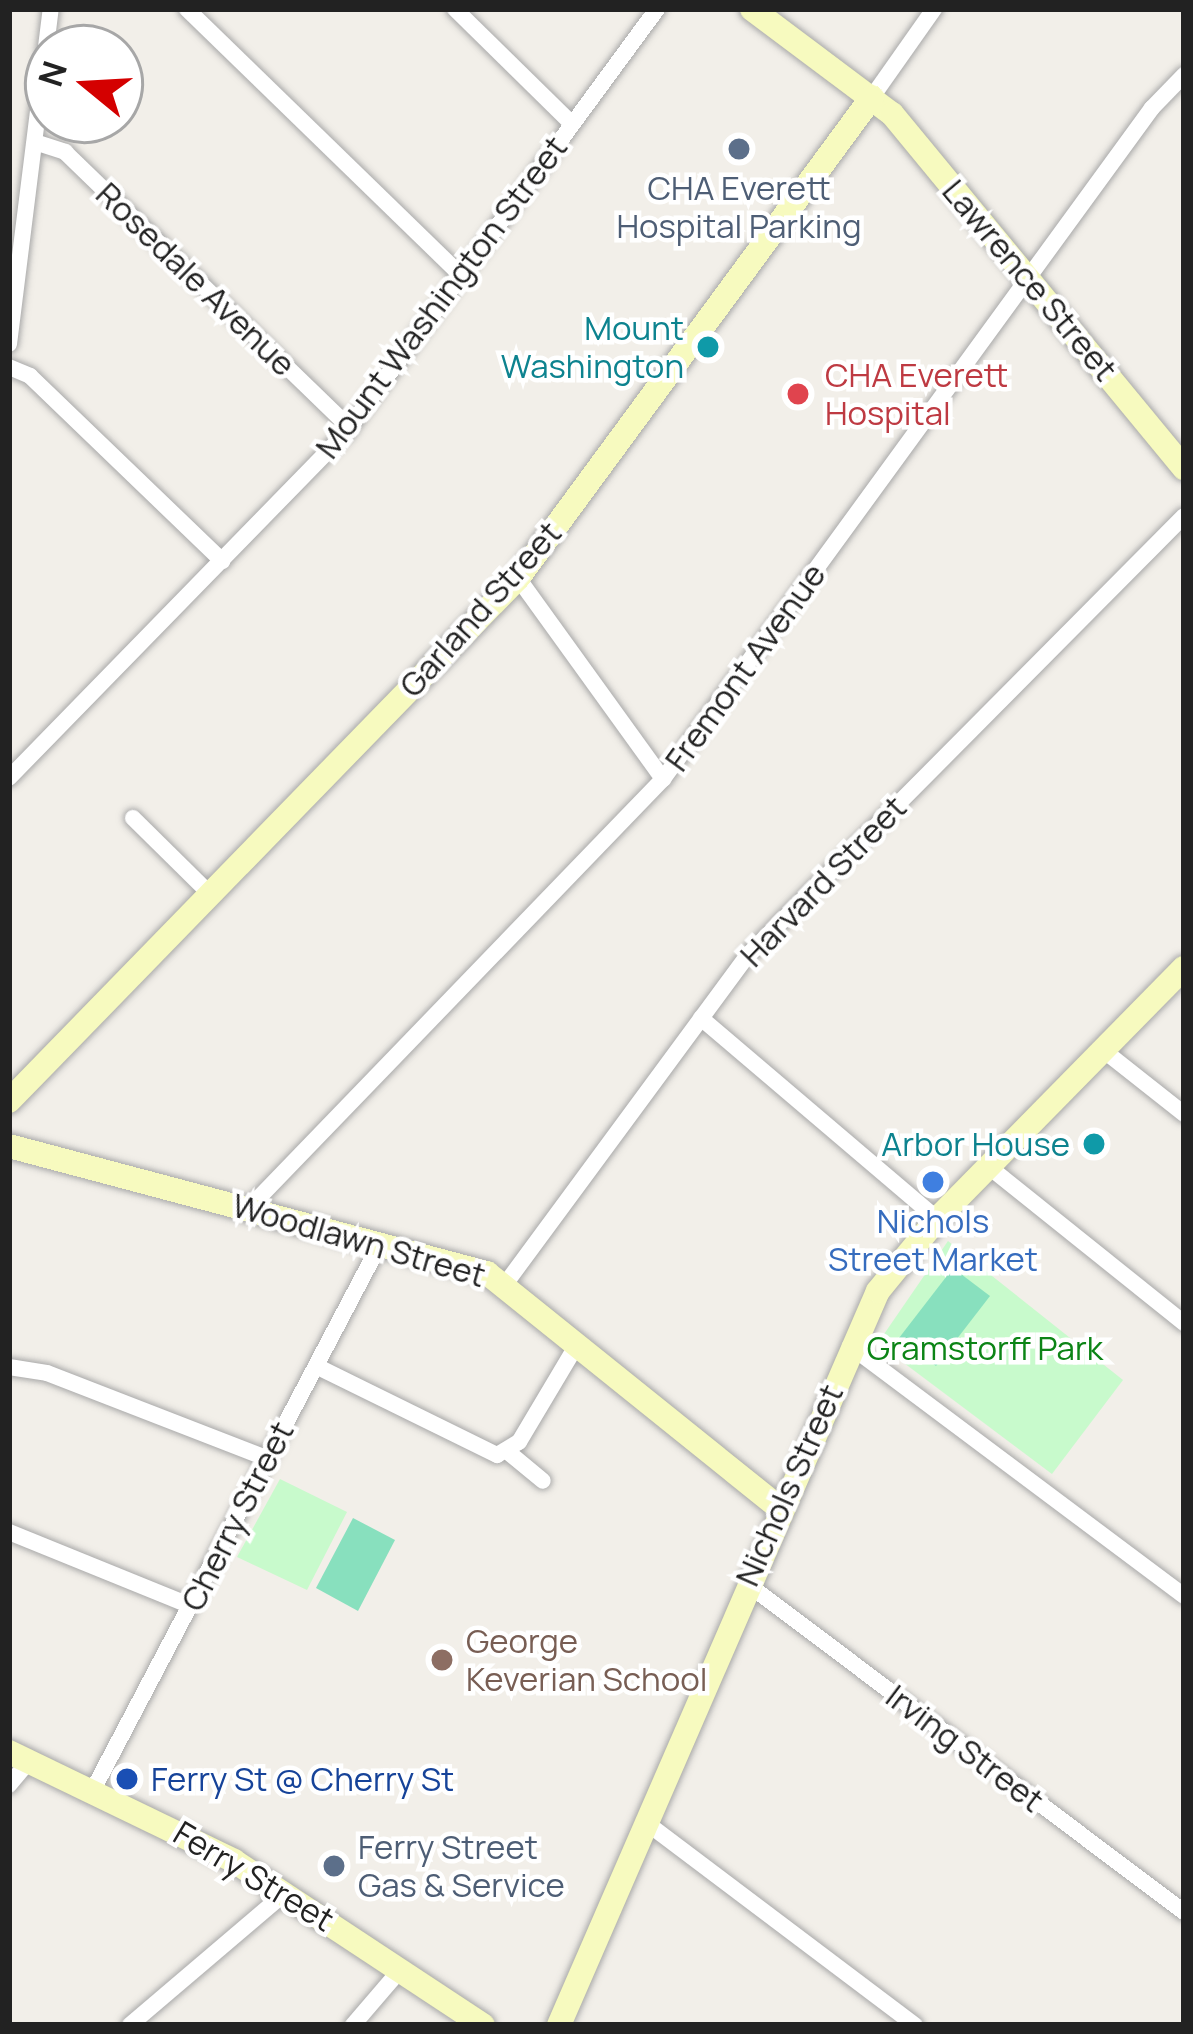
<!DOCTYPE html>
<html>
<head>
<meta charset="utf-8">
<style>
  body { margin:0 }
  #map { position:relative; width:1193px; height:2034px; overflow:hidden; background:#f2efe9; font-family:Manrope,sans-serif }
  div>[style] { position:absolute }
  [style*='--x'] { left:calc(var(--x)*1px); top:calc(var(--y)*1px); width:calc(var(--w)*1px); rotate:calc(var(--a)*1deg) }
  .park>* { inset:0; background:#c8facc }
  .pitch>* { inset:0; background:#88e0be }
  .roads { filter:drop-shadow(0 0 3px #a9a9a9) drop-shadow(0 0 3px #a9a9a9) }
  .street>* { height:16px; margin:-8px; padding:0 8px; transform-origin:8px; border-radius:8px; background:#fff }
  .secondary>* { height:24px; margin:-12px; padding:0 12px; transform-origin:12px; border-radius:12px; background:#f7fabf }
  .dots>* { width:33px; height:33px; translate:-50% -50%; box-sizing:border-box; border:6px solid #fff; border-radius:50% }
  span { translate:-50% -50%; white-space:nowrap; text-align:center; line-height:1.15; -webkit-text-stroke:9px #fff; paint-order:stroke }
  .service-label { font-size:33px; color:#4e5e75 }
  .left { translate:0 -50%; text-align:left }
  .street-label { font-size:33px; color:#222 }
  .culture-label { font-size:33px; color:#0d838f }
  .right { translate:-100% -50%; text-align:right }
  .health-label { font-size:33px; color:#be3a42 }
  .shop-label { font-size:33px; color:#366cbe }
  .park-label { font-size:33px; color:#0c8416 }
  .education-label { font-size:33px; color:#785e54 }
  .transit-label { font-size:33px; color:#164399 }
  .frame { position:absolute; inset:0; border:12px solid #222; pointer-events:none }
  .north { position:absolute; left:24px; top:24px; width:120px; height:120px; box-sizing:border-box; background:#fff; border:3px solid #a7a7a7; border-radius:50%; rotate:288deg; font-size:33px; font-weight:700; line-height:48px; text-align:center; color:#222 }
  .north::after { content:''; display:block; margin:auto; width:42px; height:54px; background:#d40000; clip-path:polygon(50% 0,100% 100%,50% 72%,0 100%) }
</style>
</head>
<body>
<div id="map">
  <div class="park">
    <div style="clip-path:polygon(948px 1241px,1123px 1380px,1052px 1474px,884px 1348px,882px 1337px)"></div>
    <div style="clip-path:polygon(280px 1479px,347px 1512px,307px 1590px,237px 1557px)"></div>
  </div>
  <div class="pitch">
    <div style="clip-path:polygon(953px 1268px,990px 1296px,936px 1366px,899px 1338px)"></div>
    <div style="clip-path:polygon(353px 1518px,395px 1540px,358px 1611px,316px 1588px)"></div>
  </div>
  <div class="roads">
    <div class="street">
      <div style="--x:187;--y:9;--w:383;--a:44.2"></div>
      <div style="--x:455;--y:9;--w:164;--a:44.5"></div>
      <div style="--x:872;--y:97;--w:108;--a:-54.8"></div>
      <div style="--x:35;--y:142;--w:32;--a:18"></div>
      <div style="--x:65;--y:152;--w:397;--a:44.1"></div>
      <div style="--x:9;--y:344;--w:338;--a:-82.9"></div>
      <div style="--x:9;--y:367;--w:23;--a:23"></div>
      <div style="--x:30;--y:376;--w:267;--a:43.9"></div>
      <div style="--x:518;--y:578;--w:248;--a:54.2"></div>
      <div style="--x:9;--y:778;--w:479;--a:-45.7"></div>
      <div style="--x:344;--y:435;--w:529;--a:-53.69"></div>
      <div style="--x:133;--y:818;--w:110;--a:44.6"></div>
      <div style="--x:701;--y:1018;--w:310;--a:40.4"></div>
      <div style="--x:1103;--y:1050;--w:103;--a:38.3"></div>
      <div style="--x:988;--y:1166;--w:251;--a:38.7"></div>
      <div style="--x:248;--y:1209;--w:598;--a:-46.02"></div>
      <div style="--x:663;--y:779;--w:830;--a:-53.92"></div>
      <div style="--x:1152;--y:108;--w:46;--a:-45.9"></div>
      <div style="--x:506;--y:1283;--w:409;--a:-53.6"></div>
      <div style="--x:749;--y:954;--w:617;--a:-45.2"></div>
      <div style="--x:850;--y:1346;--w:417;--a:36.8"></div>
      <div style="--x:316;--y:1366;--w:202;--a:26.2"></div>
      <div style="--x:497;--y:1455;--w:26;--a:-31"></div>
      <div style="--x:519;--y:1442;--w:115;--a:-59.2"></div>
      <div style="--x:9;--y:1367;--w:38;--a:9"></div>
      <div style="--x:47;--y:1373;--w:235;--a:21.2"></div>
      <div style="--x:508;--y:1452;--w:45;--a:39.6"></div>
      <div style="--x:9;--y:1532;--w:196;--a:22.1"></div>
      <div style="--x:746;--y:1583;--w:548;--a:36.91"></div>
      <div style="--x:9;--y:1785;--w:33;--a:-50"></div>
      <div style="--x:94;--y:1788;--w:615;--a:-62.27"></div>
      <div style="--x:644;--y:1821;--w:339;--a:37"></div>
      <div style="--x:130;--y:2025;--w:205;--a:-40.4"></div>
      <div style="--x:353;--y:2025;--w:74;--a:-49.4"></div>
    </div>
    <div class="secondary">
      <div style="--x:752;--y:9;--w:175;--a:36.9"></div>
      <div style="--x:892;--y:114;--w:459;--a:50.5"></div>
      <div style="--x:9;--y:1101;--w:730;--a:-45.78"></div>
      <div style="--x:518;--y:578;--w:597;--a:-53.65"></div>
      <div style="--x:9;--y:1146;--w:495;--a:14.9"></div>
      <div style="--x:487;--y:1273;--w:375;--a:38.8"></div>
      <div style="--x:9;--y:1752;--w:250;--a:25.8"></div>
      <div style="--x:234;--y:1861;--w:298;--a:33.4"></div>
      <div style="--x:559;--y:2025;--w:800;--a:-66.51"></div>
      <div style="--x:878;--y:1291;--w:93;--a:-50.7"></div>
      <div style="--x:937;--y:1219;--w:352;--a:-45.5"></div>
    </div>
  </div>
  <div class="dots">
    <div style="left:739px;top:149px;background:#5c6f8a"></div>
    <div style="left:708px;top:347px;background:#0f9aa8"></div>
    <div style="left:798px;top:394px;background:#e0444e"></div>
    <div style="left:1094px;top:1144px;background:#0f9aa8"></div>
    <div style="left:933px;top:1182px;background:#3f7fe0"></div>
    <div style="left:442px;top:1660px;background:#8d6e63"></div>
    <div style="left:127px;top:1779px;background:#1a4fb4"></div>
    <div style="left:334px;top:1866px;background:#5c6f8a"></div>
  </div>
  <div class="service-label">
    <span style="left:739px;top:207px">CHA Everett<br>Hospital Parking</span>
    <span class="left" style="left:358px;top:1866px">Ferry Street<br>Gas &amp; Service</span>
  </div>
  <div class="street-label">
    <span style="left:196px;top:279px;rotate:44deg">Rosedale Avenue</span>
    <span style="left:1030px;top:280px;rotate:50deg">Lawrence Street</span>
    <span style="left:441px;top:297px;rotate:-53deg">Mount Washington Street</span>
    <span style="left:480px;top:609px;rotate:-48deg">Garland Street</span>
    <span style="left:745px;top:667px;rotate:-54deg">Fremont Avenue</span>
    <span style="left:823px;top:881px;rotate:-46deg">Harvard Street</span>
    <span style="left:359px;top:1240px;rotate:16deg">Woodlawn Street</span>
    <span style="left:789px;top:1485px;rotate:-66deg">Nichols Street</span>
    <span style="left:237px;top:1516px;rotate:-63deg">Cherry Street</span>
    <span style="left:965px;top:1748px;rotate:37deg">Irving Street</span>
    <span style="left:254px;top:1876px;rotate:31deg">Ferry Street</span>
  </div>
  <div class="culture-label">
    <span class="right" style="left:684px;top:347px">Mount<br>Washington</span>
    <span class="right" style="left:1070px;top:1144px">Arbor House</span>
  </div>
  <div class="health-label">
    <span class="left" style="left:825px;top:394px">CHA Everett<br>Hospital</span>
  </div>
  <div class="shop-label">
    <span style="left:933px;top:1240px">Nichols<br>Street Market</span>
  </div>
  <div class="park-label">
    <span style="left:985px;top:1348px">Gramstorff Park</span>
  </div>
  <div class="education-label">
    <span class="left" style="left:466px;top:1660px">George<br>Keverian School</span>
  </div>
  <div class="transit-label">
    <span class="left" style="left:151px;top:1779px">Ferry St @ Cherry St</span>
  </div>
  <div class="frame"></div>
  <div class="north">N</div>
</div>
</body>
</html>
